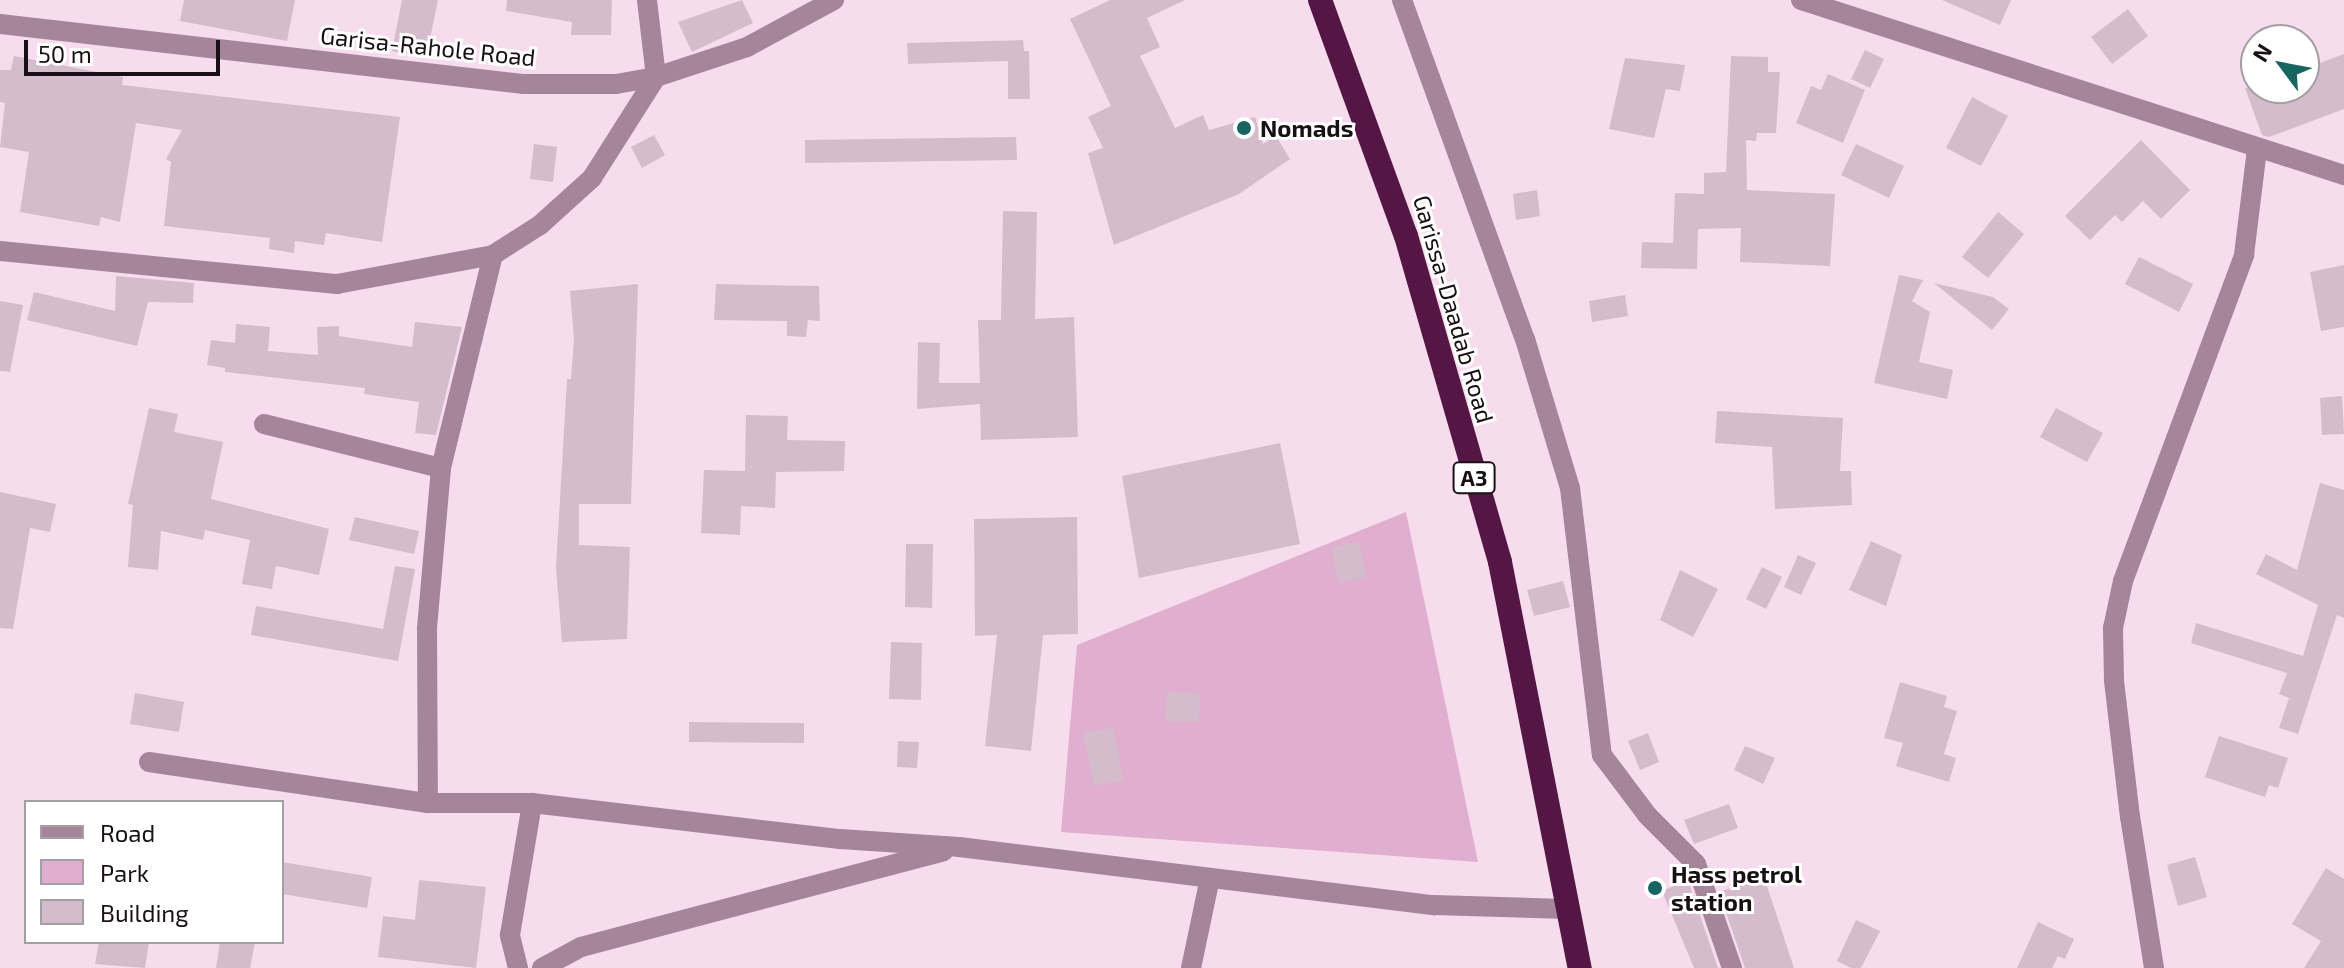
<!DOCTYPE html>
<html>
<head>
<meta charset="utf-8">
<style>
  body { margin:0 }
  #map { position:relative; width:2344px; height:968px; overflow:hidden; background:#f7dced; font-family:"Exo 2",sans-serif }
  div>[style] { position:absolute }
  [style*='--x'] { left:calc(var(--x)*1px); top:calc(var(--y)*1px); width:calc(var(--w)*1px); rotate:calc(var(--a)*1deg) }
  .green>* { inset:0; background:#e0aecf }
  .building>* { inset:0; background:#d5bccc }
  .street>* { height:20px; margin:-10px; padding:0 10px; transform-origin:10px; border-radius:10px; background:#a48599 }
  .highway>* { height:24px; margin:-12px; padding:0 12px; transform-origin:12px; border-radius:12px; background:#541745 }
  .dots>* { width:22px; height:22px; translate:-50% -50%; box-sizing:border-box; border:4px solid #fff; border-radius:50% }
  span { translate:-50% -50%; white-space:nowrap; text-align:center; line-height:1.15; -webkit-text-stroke:6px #fff; paint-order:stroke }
  .shield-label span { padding:2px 6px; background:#fff; border:2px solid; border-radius:6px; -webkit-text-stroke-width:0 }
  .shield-label { font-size:22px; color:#191016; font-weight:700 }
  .street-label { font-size:24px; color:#191016 }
  .poi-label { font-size:24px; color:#191016; font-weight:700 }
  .left { translate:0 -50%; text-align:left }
  .legend { position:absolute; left:24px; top:800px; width:260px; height:144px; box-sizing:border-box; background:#fff; border:2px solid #a39fa2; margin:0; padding:10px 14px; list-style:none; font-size:24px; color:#191016 }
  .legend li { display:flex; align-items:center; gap:16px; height:40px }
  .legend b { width:40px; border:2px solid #a39fa2 }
  .north { position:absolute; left:2240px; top:24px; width:80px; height:80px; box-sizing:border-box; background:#fff; border:2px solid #a39fa2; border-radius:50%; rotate:302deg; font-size:22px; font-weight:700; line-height:32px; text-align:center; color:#191016 }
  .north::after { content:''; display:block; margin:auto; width:28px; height:36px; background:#176460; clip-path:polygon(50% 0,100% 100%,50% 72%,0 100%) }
  .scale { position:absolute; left:24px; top:40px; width:196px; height:36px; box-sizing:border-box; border:4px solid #191016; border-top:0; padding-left:10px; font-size:24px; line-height:28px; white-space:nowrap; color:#191016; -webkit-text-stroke:6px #fff; paint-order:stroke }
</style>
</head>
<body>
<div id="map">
  <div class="green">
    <div style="clip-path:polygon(1406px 512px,1478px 862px,1061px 832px,1077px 645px)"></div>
  </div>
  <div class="building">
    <div style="clip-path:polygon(184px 0,295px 0,287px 41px,180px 21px)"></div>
    <div style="clip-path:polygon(402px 0,438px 0,426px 58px,392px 51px)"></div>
    <div style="clip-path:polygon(507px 0,612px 0,611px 35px,571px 35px,572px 22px,506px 11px)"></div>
    <div style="clip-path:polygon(742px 0,753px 23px,692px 52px,678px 22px)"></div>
    <div style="clip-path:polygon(1110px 0,1185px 0,1147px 18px,1160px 47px,1140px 56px,1175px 128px,1203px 115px,1209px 130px,1255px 117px,1263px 144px,1276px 136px,1290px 159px,1239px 194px,1114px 245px,1088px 153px,1103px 148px,1088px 117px,1111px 106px,1070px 19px)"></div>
    <div style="clip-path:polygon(1942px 0,2011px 0,2000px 25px)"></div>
    <div style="clip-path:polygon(2128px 9px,2148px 36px,2112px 64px,2091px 37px)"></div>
    <div style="clip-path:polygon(1023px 40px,1024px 51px,1029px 51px,1030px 99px,1008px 99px,1008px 61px,908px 64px,907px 43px)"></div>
    <div style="clip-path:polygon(1865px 50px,1884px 59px,1870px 88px,1851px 79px)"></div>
    <div style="clip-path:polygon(2344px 54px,2344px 109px,2269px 137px,2262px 135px,2245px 88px,2304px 88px,2304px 69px)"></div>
    <div style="clip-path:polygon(14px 56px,123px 77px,122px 85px,400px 117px,382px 242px,326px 233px,324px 245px,295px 241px,294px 253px,269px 249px,270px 238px,164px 226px,171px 162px,166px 159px,182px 130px,136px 123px,120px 222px,101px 217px,99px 226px,20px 212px,29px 152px,0 147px,5px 103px,0 102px,0 70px,11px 70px)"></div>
    <div style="clip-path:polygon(1731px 56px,1768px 57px,1768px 72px,1780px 72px,1776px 133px,1757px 133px,1756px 141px,1746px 140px,1747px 190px,1835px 194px,1830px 266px,1740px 262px,1741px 228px,1698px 229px,1697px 269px,1641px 268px,1642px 242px,1673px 243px,1675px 193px,1704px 194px,1704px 173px,1726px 172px)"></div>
    <div style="clip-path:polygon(1625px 58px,1685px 65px,1680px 91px,1666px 89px,1654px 138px,1609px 129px)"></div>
    <div style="clip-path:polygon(1828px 74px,1865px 90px,1843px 143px,1796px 123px,1811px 86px,1821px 90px)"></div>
    <div style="clip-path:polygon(1972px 97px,2008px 116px,1981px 166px,1946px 148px)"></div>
    <div style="clip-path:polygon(654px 135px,665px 155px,642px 168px,631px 147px)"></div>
    <div style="clip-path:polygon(1016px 137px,1017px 160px,805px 163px,805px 140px)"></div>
    <div style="clip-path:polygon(2141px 140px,2190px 190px,2161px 219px,2143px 201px,2122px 222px,2115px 215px,2090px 240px,2065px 216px)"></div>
    <div style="clip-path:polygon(534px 144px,557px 147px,553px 182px,530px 179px)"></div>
    <div style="clip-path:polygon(1856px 144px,1904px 166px,1889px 198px,1841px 175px)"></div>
    <div style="clip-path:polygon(1537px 190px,1540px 216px,1516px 220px,1513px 194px)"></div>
    <div style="clip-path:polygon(1003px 211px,1037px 212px,1035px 319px,1074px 317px,1078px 437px,981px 440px,980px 404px,917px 409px,918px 342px,940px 343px,939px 383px,980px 383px,978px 320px,1001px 320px)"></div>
    <div style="clip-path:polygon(1998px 212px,2024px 234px,1988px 278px,1962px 257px)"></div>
    <div style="clip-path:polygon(2139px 257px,2193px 284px,2179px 312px,2125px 284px)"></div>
    <div style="clip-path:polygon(2344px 265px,2344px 327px,2321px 331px,2310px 272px)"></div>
    <div style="clip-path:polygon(1899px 275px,1923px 280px,1912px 301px,1930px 312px,1919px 362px,1953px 370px,1947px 399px,1874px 383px)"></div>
    <div style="clip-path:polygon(116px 276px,194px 283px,193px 303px,148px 302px,137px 346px,27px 320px,34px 292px,115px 311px)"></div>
    <div style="clip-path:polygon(1934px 283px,1993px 297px,2009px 309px,1992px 330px)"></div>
    <div style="clip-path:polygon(638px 284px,631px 504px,579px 504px,579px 545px,630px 547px,627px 639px,562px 642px,556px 568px,567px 379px,571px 379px,574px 339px,570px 291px)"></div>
    <div style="clip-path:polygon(716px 284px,819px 286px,820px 321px,808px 320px,806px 337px,787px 336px,787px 321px,714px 320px)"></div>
    <div style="clip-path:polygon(1625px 295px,1628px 316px,1592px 322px,1589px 301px)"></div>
    <div style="clip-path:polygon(0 301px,23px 305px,10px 372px,0 371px)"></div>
    <div style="clip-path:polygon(415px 322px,462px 327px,436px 435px,415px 433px,419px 402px,364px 394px,365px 388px,225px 372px,225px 368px,207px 365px,211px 340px,235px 343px,236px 324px,270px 327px,268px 351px,318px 355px,317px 327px,339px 326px,339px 336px,412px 347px)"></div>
    <div style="clip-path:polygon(2342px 396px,2344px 434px,2322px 435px,2320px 398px)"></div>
    <div style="clip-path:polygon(149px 408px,178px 414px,174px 432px,223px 442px,211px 499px,329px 529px,319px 575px,276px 566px,272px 589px,242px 584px,250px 540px,205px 530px,203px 540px,161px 531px,158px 570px,128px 567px,133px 505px,128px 504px)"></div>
    <div style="clip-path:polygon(2056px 408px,2103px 433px,2087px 462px,2040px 437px)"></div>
    <div style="clip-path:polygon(1717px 411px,1843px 418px,1840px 471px,1851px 471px,1852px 505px,1775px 509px,1772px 447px,1715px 443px)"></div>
    <div style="clip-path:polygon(746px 415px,788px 416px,787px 440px,845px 441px,844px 471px,776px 472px,775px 508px,741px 506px,740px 535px,701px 533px,704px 470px,745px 471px)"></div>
    <div style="clip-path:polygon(1280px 443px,1300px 544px,1139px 578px,1122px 476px)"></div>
    <div style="clip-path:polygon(2320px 483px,2344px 490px,2344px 618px,2337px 615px,2298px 734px,2279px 728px,2289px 698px,2279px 694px,2287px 673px,2191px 643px,2196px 623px,2303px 656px,2318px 605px,2256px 574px,2266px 554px,2297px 570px)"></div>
    <div style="clip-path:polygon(0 492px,56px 504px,50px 532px,30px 528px,13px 629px,0 628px)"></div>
    <div style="clip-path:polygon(355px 517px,419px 531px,414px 554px,349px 540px)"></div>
    <div style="clip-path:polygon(1077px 517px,1078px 634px,1043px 635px,1031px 751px,985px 746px,997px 635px,975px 636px,974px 519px)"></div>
    <div style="clip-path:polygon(1871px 541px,1902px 555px,1886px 606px,1849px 590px)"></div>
    <div style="clip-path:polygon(1359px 542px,1366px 577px,1338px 582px,1331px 547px)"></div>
    <div style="clip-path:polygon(906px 544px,933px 544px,932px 608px,905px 607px)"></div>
    <div style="clip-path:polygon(1798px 555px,1816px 563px,1801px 595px,1784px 587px)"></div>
    <div style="clip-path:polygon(395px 566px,415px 569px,398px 661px,251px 635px,256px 606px,383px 629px)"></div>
    <div style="clip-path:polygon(1762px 567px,1782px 577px,1766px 609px,1746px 599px)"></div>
    <div style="clip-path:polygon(1680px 570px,1718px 589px,1693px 637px,1660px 620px)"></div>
    <div style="clip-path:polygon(1563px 581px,1570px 607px,1534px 616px,1527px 590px)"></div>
    <div style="clip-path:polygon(891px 642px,922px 643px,921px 700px,889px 699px)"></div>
    <div style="clip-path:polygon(1900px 682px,1947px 696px,1944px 707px,1957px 711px,1944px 754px,1956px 758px,1949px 782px,1896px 766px,1903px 743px,1884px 738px)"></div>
    <div style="clip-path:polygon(1167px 692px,1200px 693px,1199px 722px,1165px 721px)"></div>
    <div style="clip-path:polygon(135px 693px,184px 702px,179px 732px,130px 724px)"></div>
    <div style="clip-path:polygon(689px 722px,804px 723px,804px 743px,689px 742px)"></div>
    <div style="clip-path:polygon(1113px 728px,1123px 780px,1094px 786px,1083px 734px)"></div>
    <div style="clip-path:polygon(1648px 733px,1659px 762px,1640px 770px,1628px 741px)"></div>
    <div style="clip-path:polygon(2219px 736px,2288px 758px,2278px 788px,2269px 785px,2265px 797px,2205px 777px)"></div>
    <div style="clip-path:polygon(898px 741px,919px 742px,917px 768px,897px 767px)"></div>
    <div style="clip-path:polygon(1745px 746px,1775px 758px,1763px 784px,1734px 770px)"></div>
    <div style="clip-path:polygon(1729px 804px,1738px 828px,1694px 844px,1684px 820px)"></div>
    <div style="clip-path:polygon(2195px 857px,2207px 897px,2178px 906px,2167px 865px)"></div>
    <div style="clip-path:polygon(282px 862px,372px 877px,367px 908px,282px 894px)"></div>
    <div style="clip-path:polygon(2326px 868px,2344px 879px,2344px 968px,2304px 968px,2321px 941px,2292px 924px)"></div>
    <div style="clip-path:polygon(1764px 877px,1794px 968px,1745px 968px,1719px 892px)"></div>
    <div style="clip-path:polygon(419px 880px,486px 887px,476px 968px,378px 957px,383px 916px,415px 920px)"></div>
    <div style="clip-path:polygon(1688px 880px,1718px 968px,1694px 968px,1662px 891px)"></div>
    <div style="clip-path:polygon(1856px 920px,1880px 931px,1861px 968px,1851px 968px,1837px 961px)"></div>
    <div style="clip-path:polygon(2038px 922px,2074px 939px,2065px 959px,2058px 956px,2052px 968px,2017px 968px)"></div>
    <div style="clip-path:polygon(99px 942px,149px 942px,145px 968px,95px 964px)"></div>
    <div style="clip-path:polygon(220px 942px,255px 942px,250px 968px,216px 968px)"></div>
  </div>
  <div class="street">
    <div style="--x:1402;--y:0;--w:361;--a:70.1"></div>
    <div style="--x:1525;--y:339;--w:156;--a:73.2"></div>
    <div style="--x:1570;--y:488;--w:269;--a:83.2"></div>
    <div style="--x:1602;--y:755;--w:76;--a:53"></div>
    <div style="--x:1648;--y:816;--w:68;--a:45"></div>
    <div style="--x:1696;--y:864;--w:110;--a:70.9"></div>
    <div style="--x:1801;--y:0;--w:571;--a:17.86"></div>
    <div style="--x:0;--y:24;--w:526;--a:6.54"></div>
    <div style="--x:523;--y:84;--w:93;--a:0"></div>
    <div style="--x:616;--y:84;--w:41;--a:-9.9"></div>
    <div style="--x:656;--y:77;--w:96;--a:-18.2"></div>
    <div style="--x:747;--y:47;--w:99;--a:-28.4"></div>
    <div style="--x:0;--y:251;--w:339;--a:5.6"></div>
    <div style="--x:337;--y:284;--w:159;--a:-10.5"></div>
    <div style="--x:493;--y:255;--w:56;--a:-32.6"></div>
    <div style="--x:540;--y:225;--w:70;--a:-42.1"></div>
    <div style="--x:592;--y:178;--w:120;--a:-57.6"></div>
    <div style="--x:656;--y:77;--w:78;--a:-96.7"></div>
    <div style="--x:264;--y:424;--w:182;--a:14"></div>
    <div style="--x:441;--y:468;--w:162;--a:95"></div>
    <div style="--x:427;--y:629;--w:174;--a:89.7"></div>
    <div style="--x:441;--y:468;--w:219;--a:-76.3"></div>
    <div style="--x:149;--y:762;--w:282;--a:8.4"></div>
    <div style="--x:428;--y:803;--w:104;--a:0"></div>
    <div style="--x:532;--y:803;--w:310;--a:6.7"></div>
    <div style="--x:840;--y:839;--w:119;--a:3.8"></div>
    <div style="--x:959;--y:847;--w:479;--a:7"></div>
    <div style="--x:1434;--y:905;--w:132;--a:1.7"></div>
    <div style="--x:518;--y:968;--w:34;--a:-104"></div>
    <div style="--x:510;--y:935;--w:134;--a:-80.5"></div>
    <div style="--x:542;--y:968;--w:44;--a:-28.3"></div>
    <div style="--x:581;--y:947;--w:375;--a:-14.8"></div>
    <div style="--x:1191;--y:968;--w:92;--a:-78.1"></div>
    <div style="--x:2154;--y:968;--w:153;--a:-99"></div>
    <div style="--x:2130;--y:817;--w:138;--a:-96.7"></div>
    <div style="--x:2114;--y:680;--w:52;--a:-91.1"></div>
    <div style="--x:2113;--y:628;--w:48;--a:-78"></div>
    <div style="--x:2123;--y:581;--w:348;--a:-69.6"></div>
    <div style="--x:2244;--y:255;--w:107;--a:-83"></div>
  </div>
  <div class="highway">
    <div style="--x:1320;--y:0;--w:251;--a:70"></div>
    <div style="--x:1406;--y:236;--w:339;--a:73.9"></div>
    <div style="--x:1500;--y:562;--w:414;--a:78.9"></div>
  </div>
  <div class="dots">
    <div style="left:1244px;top:128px;background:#176460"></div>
    <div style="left:1655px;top:888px;background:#176460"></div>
  </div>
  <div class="shield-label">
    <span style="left:1474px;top:478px">A3</span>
  </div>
  <div class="street-label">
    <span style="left:428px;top:46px;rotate:6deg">Garisa-Rahole Road</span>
    <span style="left:1454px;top:309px;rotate:74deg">Garissa-Daadab Road</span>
  </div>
  <div class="poi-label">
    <span class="left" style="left:1260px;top:128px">Nomads</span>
    <span class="left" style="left:1671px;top:888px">Hass petrol<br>station</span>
  </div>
  <ul class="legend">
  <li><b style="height:10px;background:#a48599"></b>Road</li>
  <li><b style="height:22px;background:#e0aecf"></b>Park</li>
  <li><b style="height:22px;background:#d5bccc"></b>Building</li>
  </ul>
  <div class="north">N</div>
  <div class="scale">50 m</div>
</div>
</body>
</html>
